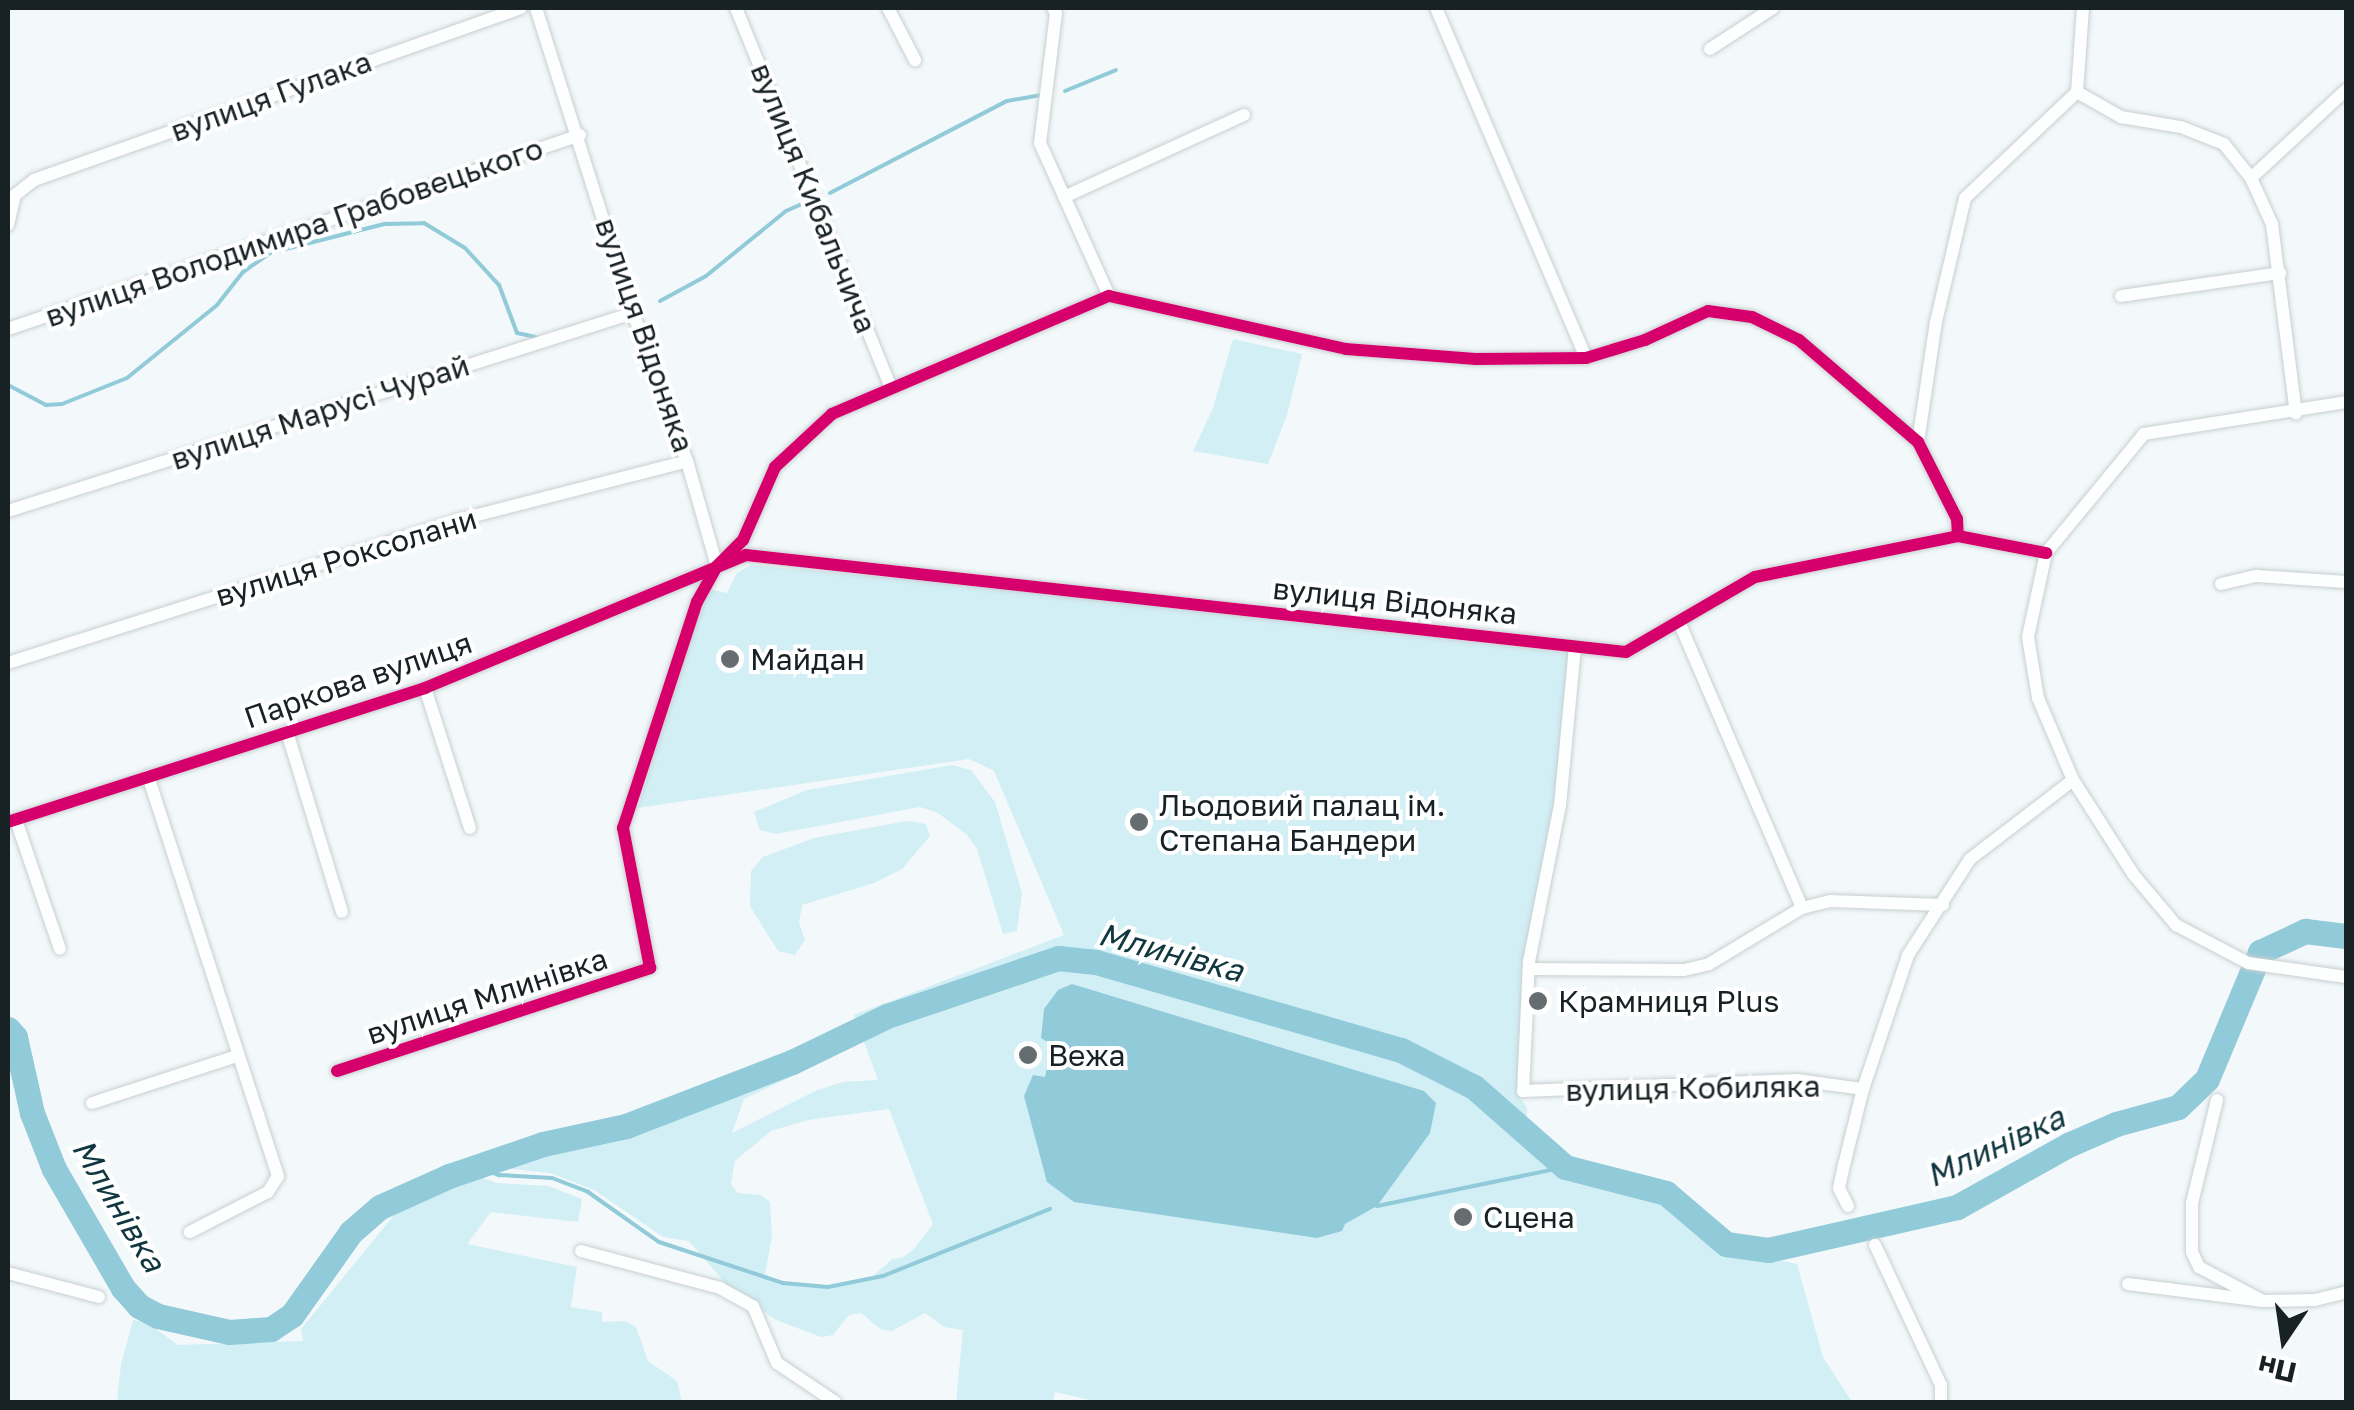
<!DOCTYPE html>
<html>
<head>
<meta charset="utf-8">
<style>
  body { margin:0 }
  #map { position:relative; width:2354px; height:1410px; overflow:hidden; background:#f3f9fa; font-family:"Golos Text",sans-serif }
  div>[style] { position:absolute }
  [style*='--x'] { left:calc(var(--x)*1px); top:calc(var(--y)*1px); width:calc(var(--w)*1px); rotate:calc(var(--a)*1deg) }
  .green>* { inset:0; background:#d2eff6 }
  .water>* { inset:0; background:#91cad8 }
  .stream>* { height:4px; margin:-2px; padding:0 2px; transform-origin:2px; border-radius:2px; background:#91cad8 }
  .river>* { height:25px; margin:-12.5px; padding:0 12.5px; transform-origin:12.5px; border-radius:12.5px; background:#91cad8 }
  .roads { filter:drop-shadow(0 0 2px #c8cfd1) drop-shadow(0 0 2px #c8cfd1) }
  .minor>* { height:12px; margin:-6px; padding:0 6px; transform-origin:6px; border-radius:6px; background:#fdfefe }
  .cycleway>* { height:12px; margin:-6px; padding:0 6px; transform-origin:6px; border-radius:6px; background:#d6006c }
  .dots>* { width:28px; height:28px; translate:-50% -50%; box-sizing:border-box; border:5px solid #fff; border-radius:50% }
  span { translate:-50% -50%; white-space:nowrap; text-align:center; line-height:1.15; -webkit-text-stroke:8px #fff; paint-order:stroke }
  .street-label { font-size:30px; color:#182225 }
  .poi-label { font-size:30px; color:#182225 }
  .left { translate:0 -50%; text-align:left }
  .water-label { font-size:32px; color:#10373f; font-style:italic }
  .frame { position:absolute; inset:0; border:10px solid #182225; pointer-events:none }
  .north { position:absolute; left:2234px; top:1290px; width:100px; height:100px; -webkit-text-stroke:8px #fff; paint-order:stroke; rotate:193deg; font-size:28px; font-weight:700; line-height:40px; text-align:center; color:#182225 }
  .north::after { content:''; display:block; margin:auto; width:35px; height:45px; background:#182225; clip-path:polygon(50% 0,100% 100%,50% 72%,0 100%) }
</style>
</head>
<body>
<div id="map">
  <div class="green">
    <div style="clip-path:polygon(1233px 339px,1302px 354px,1287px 415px,1268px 464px,1193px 451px,1213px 408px)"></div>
    <div style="clip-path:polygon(evenodd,751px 565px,980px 586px,1568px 653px,1554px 809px,1522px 974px,1518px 1094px,1527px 1108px,1527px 1123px,1579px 1177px,1662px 1199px,1718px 1247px,1797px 1264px,1823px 1357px,1852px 1402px,1099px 1402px,1055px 1392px,1053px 1402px,956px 1402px,963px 1330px,944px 1327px,925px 1313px,892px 1331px,880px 1329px,861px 1313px,849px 1315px,833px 1335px,821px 1337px,776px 1320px,727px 1285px,689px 1241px,663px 1237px,594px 1190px,550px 1173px,494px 1167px,548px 1148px,617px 1137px,625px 1118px,820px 1037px,826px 1054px,818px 1064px,744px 1099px,732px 1133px,815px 1091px,843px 1082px,878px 1080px,854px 1015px,1064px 935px,994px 771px,969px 759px,638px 808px,699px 607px,710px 589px,727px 593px,737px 573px,751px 565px,889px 1109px,933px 1224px,914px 1249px,902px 1258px,892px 1259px,873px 1276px,828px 1287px,783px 1283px,765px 1274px,772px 1237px,770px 1202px,761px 1195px,738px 1193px,731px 1184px,735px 1161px,771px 1131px,808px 1120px,889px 1109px)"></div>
    <div style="clip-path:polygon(952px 765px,971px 770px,995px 802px,1022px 893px,1017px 931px,1003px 934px,977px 849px,967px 835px,938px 813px,920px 807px,776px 834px,760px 830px,754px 812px,807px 790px)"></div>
    <div style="clip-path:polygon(907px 821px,926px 824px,930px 836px,902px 869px,874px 883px,802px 905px,799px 923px,805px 940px,795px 955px,778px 951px,750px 906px,751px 871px,763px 857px,814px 838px)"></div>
    <div style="clip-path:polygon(474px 1175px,497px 1183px,549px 1186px,582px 1199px,578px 1222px,491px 1212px,467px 1244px,577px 1267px,571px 1307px,602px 1312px,602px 1322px,625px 1321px,636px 1327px,648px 1361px,677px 1381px,682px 1402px,117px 1402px,121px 1364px,133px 1320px,146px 1322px,178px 1345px,303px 1341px,301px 1329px,399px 1209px)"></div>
  </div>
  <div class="water">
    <div style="clip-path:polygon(1072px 984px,1424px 1091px,1436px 1103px,1430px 1133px,1377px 1206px,1345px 1224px,1342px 1231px,1317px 1238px,1074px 1202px,1047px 1182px,1024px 1096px,1033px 1075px,1045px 1077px,1052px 1045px,1041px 1038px,1044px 1009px,1058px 990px)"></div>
  </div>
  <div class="stream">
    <div style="--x:1065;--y:91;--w:55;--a:-22.4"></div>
    <div style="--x:830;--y:193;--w:199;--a:-27.5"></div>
    <div style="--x:1007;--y:101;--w:36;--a:-10"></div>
    <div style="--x:660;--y:301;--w:52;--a:-28.5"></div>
    <div style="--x:706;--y:276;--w:103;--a:-39.1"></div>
    <div style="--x:786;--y:211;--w:24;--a:-24"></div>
    <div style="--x:8;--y:385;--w:43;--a:27.8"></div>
    <div style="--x:46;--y:405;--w:16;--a:-4"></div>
    <div style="--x:62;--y:404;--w:70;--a:-21.8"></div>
    <div style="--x:127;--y:378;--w:116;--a:-39"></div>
    <div style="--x:217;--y:305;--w:42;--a:-51.8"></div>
    <div style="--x:243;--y:272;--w:33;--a:-35"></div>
    <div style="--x:270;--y:253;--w:119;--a:-14.2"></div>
    <div style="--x:385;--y:224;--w:39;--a:-1"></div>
    <div style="--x:424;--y:223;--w:48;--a:31.4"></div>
    <div style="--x:465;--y:248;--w:50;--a:47.4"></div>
    <div style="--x:499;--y:285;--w:51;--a:69.4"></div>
    <div style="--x:517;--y:333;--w:19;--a:12"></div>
    <div style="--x:475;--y:1166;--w:26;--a:21"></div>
    <div style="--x:499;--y:1175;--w:53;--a:3.2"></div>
    <div style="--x:552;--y:1178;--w:39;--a:21"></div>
    <div style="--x:588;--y:1192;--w:87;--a:35.2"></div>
    <div style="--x:659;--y:1242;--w:131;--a:18.3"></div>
    <div style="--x:783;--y:1283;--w:45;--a:5.1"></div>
    <div style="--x:828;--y:1287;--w:56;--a:-11.3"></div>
    <div style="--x:883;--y:1276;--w:180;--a:-21.9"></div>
    <div style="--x:1377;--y:1206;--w:192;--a:-11.7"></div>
  </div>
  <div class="river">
    <div style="--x:8;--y:1029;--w:11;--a:49"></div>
    <div style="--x:15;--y:1037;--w:78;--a:77.4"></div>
    <div style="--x:32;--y:1113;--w:60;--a:68.6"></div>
    <div style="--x:54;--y:1169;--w:138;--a:59.9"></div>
    <div style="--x:123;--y:1288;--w:24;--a:48"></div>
    <div style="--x:139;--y:1306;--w:21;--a:28"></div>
    <div style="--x:158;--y:1316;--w:73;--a:12.7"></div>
    <div style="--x:229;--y:1332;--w:42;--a:-4.1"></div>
    <div style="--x:271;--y:1329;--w:25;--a:-34"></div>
    <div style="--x:292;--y:1315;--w:102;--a:-54.6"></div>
    <div style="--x:351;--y:1232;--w:38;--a:-41"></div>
    <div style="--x:380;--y:1207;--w:76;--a:-24.2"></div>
    <div style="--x:449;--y:1176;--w:99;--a:-18.8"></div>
    <div style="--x:543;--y:1144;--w:85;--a:-12.2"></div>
    <div style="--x:626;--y:1126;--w:178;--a:-21.1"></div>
    <div style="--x:792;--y:1062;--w:106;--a:-25.8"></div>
    <div style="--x:887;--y:1016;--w:181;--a:-18.7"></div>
    <div style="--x:1058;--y:958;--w:38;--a:6"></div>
    <div style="--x:1096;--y:962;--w:317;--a:16.1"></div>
    <div style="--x:1401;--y:1050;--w:82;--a:26.9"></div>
    <div style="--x:1474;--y:1087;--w:121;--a:41.3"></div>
    <div style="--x:1565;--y:1167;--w:104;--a:14.4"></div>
    <div style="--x:1666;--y:1193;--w:79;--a:40.4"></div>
    <div style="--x:1726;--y:1244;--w:42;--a:8.1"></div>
    <div style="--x:1768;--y:1250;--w:194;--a:-12.8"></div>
    <div style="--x:1957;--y:1207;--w:127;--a:-29.2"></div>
    <div style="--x:2068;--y:1145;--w:52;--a:-23.6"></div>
    <div style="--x:2116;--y:1124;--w:64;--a:-15.3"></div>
    <div style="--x:2178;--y:1107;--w:40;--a:-44"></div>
    <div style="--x:2207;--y:1079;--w:138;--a:-67.3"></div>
    <div style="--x:2260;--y:952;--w:50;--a:-25"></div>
    <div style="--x:2305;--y:931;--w:41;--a:7"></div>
  </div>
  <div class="roads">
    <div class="minor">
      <div style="--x:536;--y:8;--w:320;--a:72.4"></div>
      <div style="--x:633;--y:313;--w:158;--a:70"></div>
      <div style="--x:687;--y:461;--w:109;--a:74.1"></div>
      <div style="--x:736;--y:8;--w:410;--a:67.8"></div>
      <div style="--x:888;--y:8;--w:59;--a:62.6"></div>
      <div style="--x:1053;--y:8;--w:6;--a:59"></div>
      <div style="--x:1056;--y:13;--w:131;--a:97"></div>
      <div style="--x:1040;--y:143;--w:168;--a:65.7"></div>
      <div style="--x:1436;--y:8;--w:381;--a:66.8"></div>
      <div style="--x:1710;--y:49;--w:75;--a:-33.1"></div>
      <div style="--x:2077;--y:92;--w:51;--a:29.6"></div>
      <div style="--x:2121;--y:117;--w:61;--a:9.5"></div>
      <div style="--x:2181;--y:127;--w:46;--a:21.6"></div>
      <div style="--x:2224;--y:144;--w:43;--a:51.5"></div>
      <div style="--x:2251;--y:178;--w:51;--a:65.5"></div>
      <div style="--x:2272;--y:224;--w:191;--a:82.8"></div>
      <div style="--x:2251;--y:178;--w:129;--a:-42.8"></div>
      <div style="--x:1064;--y:197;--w:198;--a:-24.5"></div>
      <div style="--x:8;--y:225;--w:31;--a:-77"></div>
      <div style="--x:15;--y:195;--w:24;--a:-38"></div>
      <div style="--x:34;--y:180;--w:516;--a:-19.45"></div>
      <div style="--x:2121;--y:296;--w:161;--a:-8.2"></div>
      <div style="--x:8;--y:329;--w:604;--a:-18.73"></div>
      <div style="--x:2346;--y:402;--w:205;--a:171"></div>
      <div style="--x:2144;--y:434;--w:154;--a:129.5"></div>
      <div style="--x:2046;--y:553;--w:86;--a:102.1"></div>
      <div style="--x:2028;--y:637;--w:62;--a:80.7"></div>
      <div style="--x:2038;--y:698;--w:89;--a:66.9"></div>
      <div style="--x:2073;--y:780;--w:112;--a:57.4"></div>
      <div style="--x:2133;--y:874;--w:67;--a:49.9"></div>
      <div style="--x:2176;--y:925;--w:81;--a:27.8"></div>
      <div style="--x:2248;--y:963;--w:99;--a:8.1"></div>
      <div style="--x:1918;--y:442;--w:121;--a:-81.5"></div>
      <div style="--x:1936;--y:322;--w:127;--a:-76.8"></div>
      <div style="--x:1965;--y:198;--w:154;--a:-43.4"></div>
      <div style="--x:2077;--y:92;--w:84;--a:-85.9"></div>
      <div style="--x:8;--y:511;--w:656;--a:-17.58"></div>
      <div style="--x:2221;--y:584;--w:37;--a:-13"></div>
      <div style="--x:2257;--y:576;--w:89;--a:3.9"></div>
      <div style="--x:1679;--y:622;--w:311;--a:66.7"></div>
      <div style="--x:1575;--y:647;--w:159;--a:95.4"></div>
      <div style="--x:1560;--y:805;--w:159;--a:101.2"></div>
      <div style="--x:1529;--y:961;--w:130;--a:92.6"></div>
      <div style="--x:1523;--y:1091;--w:274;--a:-2.3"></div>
      <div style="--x:1797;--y:1080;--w:67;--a:7.8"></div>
      <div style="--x:8;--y:663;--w:472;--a:-17.6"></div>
      <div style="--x:458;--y:520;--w:236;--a:-14.4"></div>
      <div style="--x:425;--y:688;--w:147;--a:72.2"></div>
      <div style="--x:287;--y:732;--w:188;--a:73"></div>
      <div style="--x:148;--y:776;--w:421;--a:72"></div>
      <div style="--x:278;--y:1176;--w:19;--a:122"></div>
      <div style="--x:268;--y:1192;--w:88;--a:152.9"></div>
      <div style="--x:16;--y:820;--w:136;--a:71.2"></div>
      <div style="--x:8;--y:822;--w:438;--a:-17.8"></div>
      <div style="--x:425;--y:688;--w:347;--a:-22.5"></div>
      <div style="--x:746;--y:555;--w:885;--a:6.29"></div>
      <div style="--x:1626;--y:652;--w:149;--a:-30.2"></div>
      <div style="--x:1755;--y:577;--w:207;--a:-11.4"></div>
      <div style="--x:1958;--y:536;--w:90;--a:10.9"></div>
      <div style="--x:1529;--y:969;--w:155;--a:0.4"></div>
      <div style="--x:1684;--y:970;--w:26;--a:-13"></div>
      <div style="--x:1709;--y:964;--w:109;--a:-31.1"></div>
      <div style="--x:1802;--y:908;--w:29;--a:-14"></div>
      <div style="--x:1830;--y:901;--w:113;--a:2"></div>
      <div style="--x:337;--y:1071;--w:330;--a:-18.2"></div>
      <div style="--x:650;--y:968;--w:143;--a:-100.9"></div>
      <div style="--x:623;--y:828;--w:238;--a:-71.9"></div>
      <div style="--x:697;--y:602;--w:41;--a:-60.9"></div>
      <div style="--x:717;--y:566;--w:37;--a:-45"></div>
      <div style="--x:743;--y:540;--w:80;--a:-66.3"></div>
      <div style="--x:775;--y:467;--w:78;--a:-42.9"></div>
      <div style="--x:832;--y:414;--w:301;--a:-23.1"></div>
      <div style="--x:1109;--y:296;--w:243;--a:12.6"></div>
      <div style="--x:1346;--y:349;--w:130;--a:4.4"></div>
      <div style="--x:1476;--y:359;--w:110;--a:-0.5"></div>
      <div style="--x:1586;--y:358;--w:62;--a:-17"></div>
      <div style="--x:1645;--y:340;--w:69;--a:-24.7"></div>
      <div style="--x:1708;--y:311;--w:44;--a:7.8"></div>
      <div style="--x:1752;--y:317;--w:52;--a:26.1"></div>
      <div style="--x:1799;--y:340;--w:157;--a:40.6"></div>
      <div style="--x:1918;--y:442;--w:86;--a:63.1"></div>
      <div style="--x:1957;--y:519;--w:17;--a:87"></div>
      <div style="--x:2217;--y:1100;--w:106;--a:103.6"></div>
      <div style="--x:2192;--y:1203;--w:49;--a:90"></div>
      <div style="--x:2192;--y:1252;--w:17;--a:65"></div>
      <div style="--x:2199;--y:1267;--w:72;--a:28"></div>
      <div style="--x:92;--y:1103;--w:152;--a:-18"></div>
      <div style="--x:1848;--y:1206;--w:20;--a:-117"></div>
      <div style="--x:1839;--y:1188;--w:24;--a:-78"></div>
      <div style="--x:1844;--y:1165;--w:78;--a:-76"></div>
      <div style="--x:1863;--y:1089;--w:141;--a:-71.4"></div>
      <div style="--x:1908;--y:955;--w:114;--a:-57.1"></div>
      <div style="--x:1970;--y:859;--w:130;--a:-37.5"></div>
      <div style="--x:1875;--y:1245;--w:155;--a:64.8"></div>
      <div style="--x:1941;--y:1385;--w:17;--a:90"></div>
      <div style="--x:581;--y:1251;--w:144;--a:14.9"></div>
      <div style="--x:720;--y:1288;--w:38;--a:29"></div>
      <div style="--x:753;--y:1306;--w:62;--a:67.2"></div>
      <div style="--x:777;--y:1363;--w:70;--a:33.9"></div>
      <div style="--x:8;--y:1273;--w:94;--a:14.8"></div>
      <div style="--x:2128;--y:1284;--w:136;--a:7.2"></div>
      <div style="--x:2263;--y:1301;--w:52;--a:-1.1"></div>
      <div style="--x:2315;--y:1300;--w:32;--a:-14"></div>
    </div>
  </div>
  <div class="cycleway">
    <div style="--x:8;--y:822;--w:438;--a:-17.8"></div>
    <div style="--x:425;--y:688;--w:347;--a:-22.5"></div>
    <div style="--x:746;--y:555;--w:885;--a:6.29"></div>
    <div style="--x:1626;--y:652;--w:149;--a:-30.2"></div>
    <div style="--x:1755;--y:577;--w:207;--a:-11.4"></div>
    <div style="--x:1958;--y:536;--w:90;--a:10.9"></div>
    <div style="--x:337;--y:1071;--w:330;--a:-18.2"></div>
    <div style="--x:650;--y:968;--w:143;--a:-100.9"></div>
    <div style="--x:623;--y:828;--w:238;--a:-71.9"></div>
    <div style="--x:697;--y:602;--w:41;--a:-60.9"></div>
    <div style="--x:717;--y:566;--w:37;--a:-45"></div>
    <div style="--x:743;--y:540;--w:80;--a:-66.3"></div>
    <div style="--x:775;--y:467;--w:78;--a:-42.9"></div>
    <div style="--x:832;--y:414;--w:301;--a:-23.1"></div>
    <div style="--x:1109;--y:296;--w:243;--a:12.6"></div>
    <div style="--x:1346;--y:349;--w:130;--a:4.4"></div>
    <div style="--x:1476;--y:359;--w:110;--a:-0.5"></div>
    <div style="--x:1586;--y:358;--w:62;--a:-17"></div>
    <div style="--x:1645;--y:340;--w:69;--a:-24.7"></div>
    <div style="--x:1708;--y:311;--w:44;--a:7.8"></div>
    <div style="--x:1752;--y:317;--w:52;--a:26.1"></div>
    <div style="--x:1799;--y:340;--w:157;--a:40.6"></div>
    <div style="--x:1918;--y:442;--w:86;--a:63.1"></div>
    <div style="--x:1957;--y:519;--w:17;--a:87"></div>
  </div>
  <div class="dots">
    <div style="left:730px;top:659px;background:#656d70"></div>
    <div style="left:1139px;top:822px;background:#656d70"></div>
    <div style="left:1538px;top:1001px;background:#656d70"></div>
    <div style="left:1028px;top:1055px;background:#656d70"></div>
    <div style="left:1463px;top:1217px;background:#656d70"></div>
  </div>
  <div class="street-label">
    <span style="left:271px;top:96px;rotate:-20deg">вулиця Гулака</span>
    <span style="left:814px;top:198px;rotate:68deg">вулиця Кибальчича</span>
    <span style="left:294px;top:232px;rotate:-19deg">вулиця Володимира Грабовецького</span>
    <span style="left:645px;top:335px;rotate:71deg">вулиця Відоняка</span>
    <span style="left:320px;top:412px;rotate:-18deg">вулиця Марусі Чурай</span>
    <span style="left:346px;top:557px;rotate:-17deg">вулиця Роксолани</span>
    <span style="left:1395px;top:601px;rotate:6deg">вулиця Відоняка</span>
    <span style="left:358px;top:680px;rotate:-19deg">Паркова вулиця</span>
    <span style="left:487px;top:996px;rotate:-18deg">вулиця Млинівка</span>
    <span style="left:1693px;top:1088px;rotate:-1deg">вулиця Кобиляка</span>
  </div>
  <div class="poi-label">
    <span class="left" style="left:750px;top:659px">Майдан</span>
    <span class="left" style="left:1159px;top:822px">Льодовий палац ім.<br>Степана Бандери</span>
    <span class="left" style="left:1558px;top:1001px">Крамниця Plus</span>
    <span class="left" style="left:1048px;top:1055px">Вежа</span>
    <span class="left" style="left:1483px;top:1217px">Сцена</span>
  </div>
  <div class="water-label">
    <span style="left:1171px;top:952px;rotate:15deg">Млинівка</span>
    <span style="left:1995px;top:1146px;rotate:-25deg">Млинівка</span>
    <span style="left:119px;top:1205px;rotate:59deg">Млинівка</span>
  </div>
  <div class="frame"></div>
  <div class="north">Пн</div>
</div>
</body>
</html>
